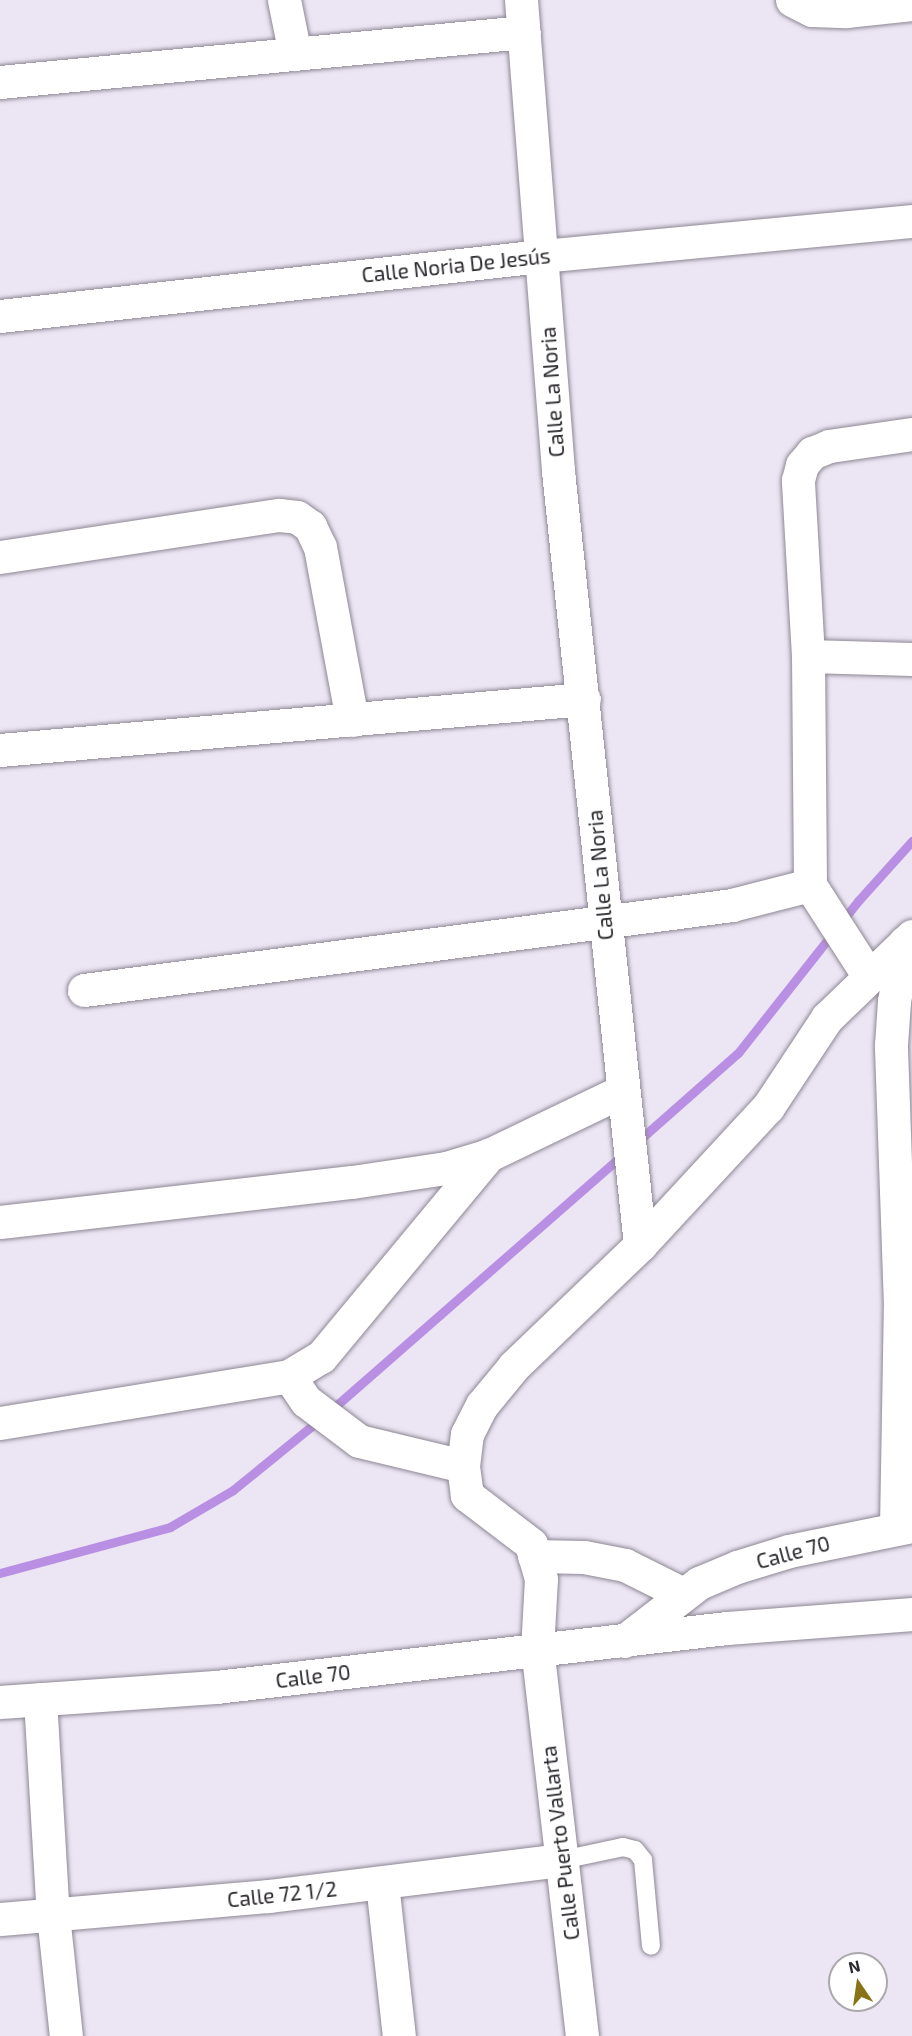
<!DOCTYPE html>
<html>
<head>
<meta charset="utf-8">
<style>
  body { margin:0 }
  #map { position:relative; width:912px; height:2036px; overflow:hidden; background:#ece6f4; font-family:"Exo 2",sans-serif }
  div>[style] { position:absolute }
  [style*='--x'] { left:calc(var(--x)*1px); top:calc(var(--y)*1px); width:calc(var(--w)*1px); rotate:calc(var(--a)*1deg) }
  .stream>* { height:9px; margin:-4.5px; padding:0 4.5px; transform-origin:4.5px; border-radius:4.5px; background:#b98fe4 }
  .roads { filter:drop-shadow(0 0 2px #8d8794) drop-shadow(0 0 2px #8d8794) }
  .lane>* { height:18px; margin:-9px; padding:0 9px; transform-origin:9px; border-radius:9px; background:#fff }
  .street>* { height:33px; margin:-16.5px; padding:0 16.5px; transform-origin:16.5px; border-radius:16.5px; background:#fff }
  span { translate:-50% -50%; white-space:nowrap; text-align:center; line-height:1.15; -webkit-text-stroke:6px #fff; paint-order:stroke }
  .street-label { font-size:21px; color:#2c292e }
  .north { position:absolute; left:828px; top:1952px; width:60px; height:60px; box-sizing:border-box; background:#fff; border:2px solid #aba9ab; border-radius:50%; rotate:347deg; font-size:16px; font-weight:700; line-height:24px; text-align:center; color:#2c292e }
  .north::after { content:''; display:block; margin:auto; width:21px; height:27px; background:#887417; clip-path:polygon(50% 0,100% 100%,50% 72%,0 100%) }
</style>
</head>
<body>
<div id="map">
  <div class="stream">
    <div style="--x:637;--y:1142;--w:135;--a:-41.4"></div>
    <div style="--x:738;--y:1053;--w:194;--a:-51.7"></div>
    <div style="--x:858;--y:901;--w:81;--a:-48"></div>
    <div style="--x:330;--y:1411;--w:388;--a:-41.2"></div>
    <div style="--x:0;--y:1573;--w:176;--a:-15.1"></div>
    <div style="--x:170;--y:1527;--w:73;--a:-30.4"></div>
    <div style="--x:233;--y:1490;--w:111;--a:-39.1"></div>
  </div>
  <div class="roads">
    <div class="lane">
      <div style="--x:562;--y:1860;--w:62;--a:-12"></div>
      <div style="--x:623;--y:1847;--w:12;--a:14"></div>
      <div style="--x:635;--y:1850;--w:13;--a:51"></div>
      <div style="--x:643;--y:1860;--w:86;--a:84.7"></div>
    </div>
    <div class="street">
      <div style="--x:284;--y:0;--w:55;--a:78.5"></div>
      <div style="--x:521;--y:0;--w:472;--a:85.5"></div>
      <div style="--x:558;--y:471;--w:778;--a:83.95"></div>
      <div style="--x:792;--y:0;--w:22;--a:27"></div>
      <div style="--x:812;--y:10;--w:34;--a:2"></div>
      <div style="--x:846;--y:11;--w:66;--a:-6.1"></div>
      <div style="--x:0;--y:82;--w:526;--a:-5.45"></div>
      <div style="--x:0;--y:316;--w:544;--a:-6.33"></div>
      <div style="--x:541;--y:256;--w:373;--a:-5.4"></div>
      <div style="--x:0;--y:557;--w:282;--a:-8.6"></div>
      <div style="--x:279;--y:515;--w:18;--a:6"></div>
      <div style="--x:297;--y:517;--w:16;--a:35"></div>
      <div style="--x:310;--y:526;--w:23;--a:65"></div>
      <div style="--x:320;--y:547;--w:176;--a:79.5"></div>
      <div style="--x:808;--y:656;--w:104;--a:1.7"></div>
      <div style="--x:0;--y:750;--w:586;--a:-4.99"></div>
      <div style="--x:868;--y:975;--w:107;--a:-122.8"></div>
      <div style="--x:810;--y:885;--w:229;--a:-90.5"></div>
      <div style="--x:808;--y:656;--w:176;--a:-93.3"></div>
      <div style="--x:798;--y:480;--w:16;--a:-75"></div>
      <div style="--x:802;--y:465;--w:16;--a:-50"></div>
      <div style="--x:812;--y:453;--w:18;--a:-22"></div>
      <div style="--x:829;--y:446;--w:84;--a:-8.2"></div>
      <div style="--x:84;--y:990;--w:654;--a:-7.47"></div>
      <div style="--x:732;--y:905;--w:81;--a:-14.4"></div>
      <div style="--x:0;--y:1222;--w:354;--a:-6.5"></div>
      <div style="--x:352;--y:1182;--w:95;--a:-8.5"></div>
      <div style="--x:446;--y:1168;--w:45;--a:-16.8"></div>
      <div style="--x:489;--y:1155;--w:148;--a:-25.7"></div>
      <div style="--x:289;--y:1376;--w:30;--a:56"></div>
      <div style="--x:306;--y:1401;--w:66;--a:37"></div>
      <div style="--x:359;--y:1441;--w:107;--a:13.5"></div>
      <div style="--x:0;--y:1423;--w:293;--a:-9.2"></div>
      <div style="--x:289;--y:1376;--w:37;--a:-31"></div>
      <div style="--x:321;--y:1357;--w:263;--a:-50.3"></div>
      <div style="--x:896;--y:1527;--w:221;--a:-89"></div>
      <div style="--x:900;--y:1306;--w:261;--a:-92"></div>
      <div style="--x:891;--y:1045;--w:44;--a:-86.1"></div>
      <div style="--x:894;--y:1001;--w:60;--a:-79.4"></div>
      <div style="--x:534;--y:1556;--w:50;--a:1.1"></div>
      <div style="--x:584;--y:1557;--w:42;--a:11"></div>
      <div style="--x:625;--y:1565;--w:65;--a:26.6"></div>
      <div style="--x:624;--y:1641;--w:95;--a:-37.7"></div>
      <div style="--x:699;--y:1583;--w:41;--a:-22.8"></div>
      <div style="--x:737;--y:1567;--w:54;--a:-17.1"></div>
      <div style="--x:789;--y:1551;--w:126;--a:-11.5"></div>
      <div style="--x:40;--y:1699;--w:216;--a:86.6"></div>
      <div style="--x:53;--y:1915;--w:122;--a:83.9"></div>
      <div style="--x:0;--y:1702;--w:217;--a:-4"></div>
      <div style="--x:216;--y:1687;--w:514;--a:-6.59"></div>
      <div style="--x:727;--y:1628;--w:186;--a:-4.3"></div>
      <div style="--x:382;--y:1883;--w:154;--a:83.7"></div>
      <div style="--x:0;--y:1919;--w:269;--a:-4.9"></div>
      <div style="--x:268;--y:1896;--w:296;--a:-7"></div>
      <div style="--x:582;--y:2036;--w:389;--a:-96.6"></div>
      <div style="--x:537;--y:1650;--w:71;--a:-86.8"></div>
      <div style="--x:541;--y:1579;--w:36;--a:-106"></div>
      <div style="--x:531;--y:1544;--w:81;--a:-142.6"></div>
      <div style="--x:467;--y:1495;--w:29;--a:-98"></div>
      <div style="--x:463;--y:1466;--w:32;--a:-83"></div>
      <div style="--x:467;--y:1434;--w:33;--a:-63"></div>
      <div style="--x:482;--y:1405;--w:50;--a:-50.6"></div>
      <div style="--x:514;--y:1366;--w:175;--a:-43.8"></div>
      <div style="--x:640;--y:1245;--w:188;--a:-47.2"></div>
      <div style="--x:768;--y:1107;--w:107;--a:-56.5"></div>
      <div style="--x:827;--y:1018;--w:118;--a:-44"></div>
    </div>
  </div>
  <div class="street-label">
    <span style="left:456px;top:265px;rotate:-6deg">Calle Noria De Jesús</span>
    <span style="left:552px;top:392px;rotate:-94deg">Calle La Noria</span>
    <span style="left:600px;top:875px;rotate:-95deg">Calle La Noria</span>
    <span style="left:793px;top:1552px;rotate:-15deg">Calle 70</span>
    <span style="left:313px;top:1676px;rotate:-7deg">Calle 70</span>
    <span style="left:560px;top:1843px;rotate:-97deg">Calle Puerto Vallarta</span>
    <span style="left:282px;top:1894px;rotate:-6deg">Calle 72 1/2</span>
  </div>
  <div class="north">N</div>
</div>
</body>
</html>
